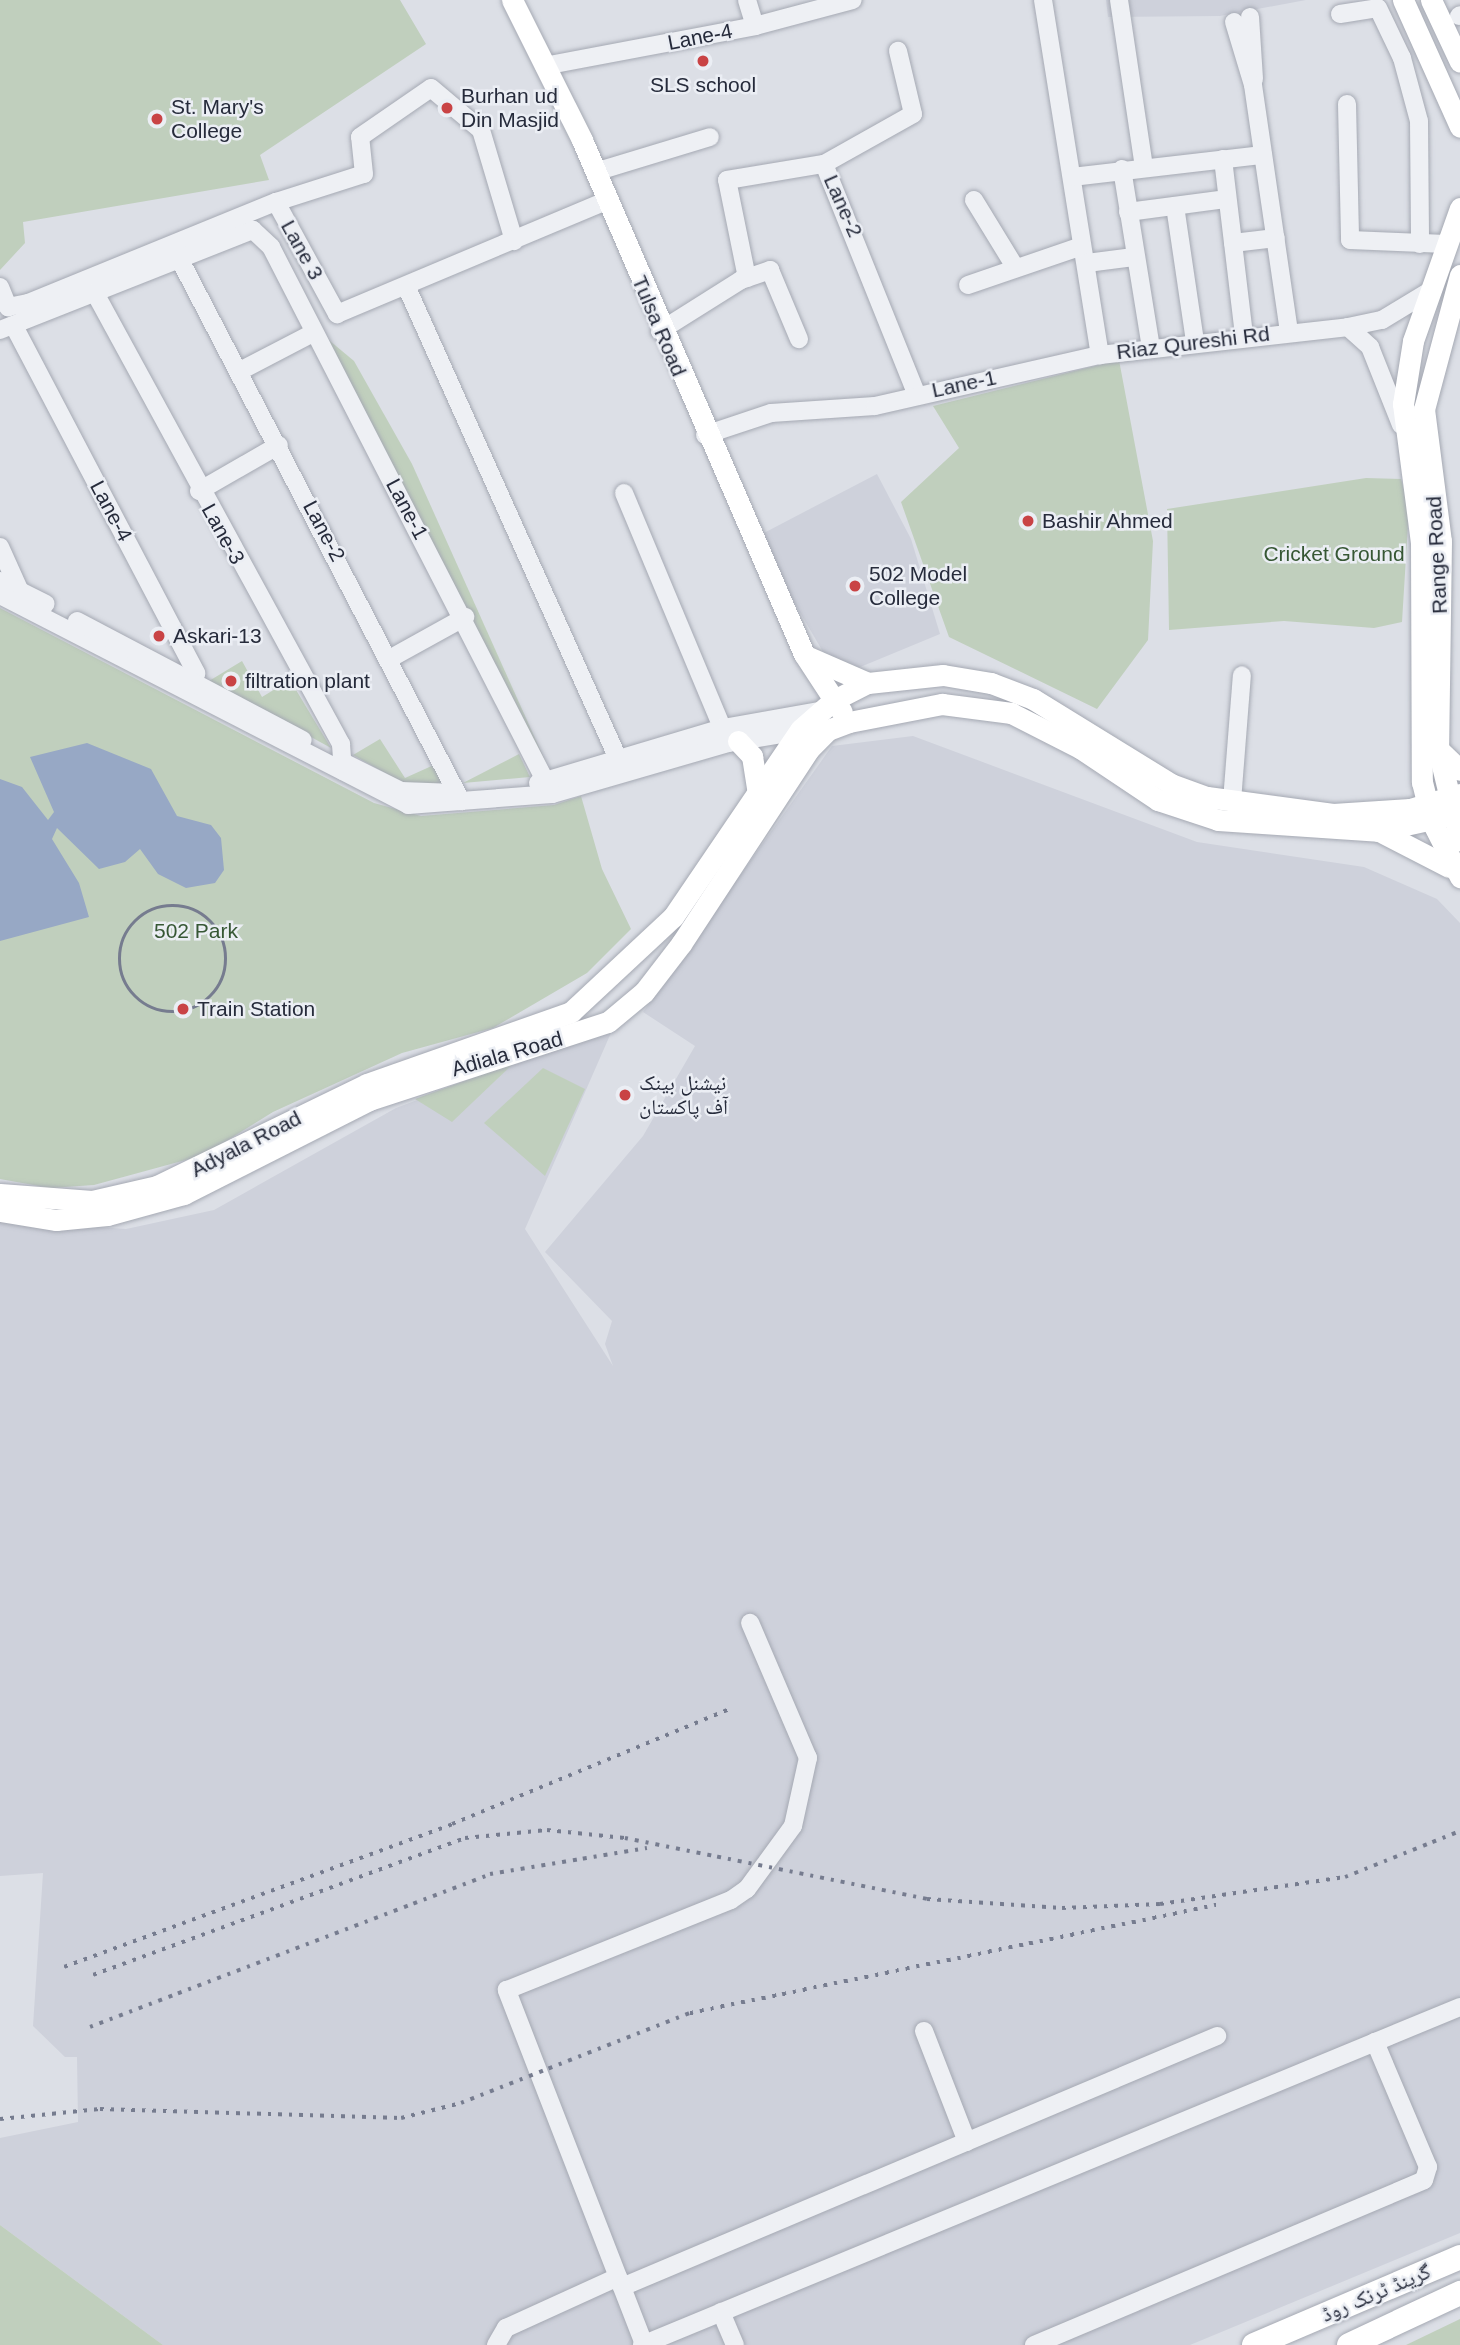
<!DOCTYPE html>
<html>
<head>
<meta charset="utf-8">
<style>
  body { margin:0 }
  #map { position:relative; width:1460px; height:2345px; overflow:hidden; background:#dcdfe6; font-family:Arial,"Noto Naskh Arabic",sans-serif }
  div>[style] { position:absolute }
  [style*='--x'] { left:calc(var(--x)*1px); top:calc(var(--y)*1px); width:calc(var(--w)*1px); rotate:calc(var(--a)*1deg) }
  .built>* { inset:0; background:#ced1db }
  .green>* { inset:0; background:#c0cfbd }
  .water>* { inset:0; background:#97a8c5 }
  .roads { filter:drop-shadow(0 0 2px #a5a9b3) drop-shadow(0 0 2px #a5a9b3) }
  .minor>* { height:18px; margin:-9px; padding:0 9px; transform-origin:9px; border-radius:9px; background:#eef0f4 }
  .major>* { height:21px; margin:-10.5px; padding:0 10.5px; transform-origin:10.5px; border-radius:10.5px; background:#fff }
  .highway>* { height:24px; margin:-12px; padding:0 12px; transform-origin:12px; border-radius:12px; background:#fff }
  .rail>* { height:3.5px; margin-top:-1.75px; transform-origin:0; background:repeating-linear-gradient(90deg,#767c8f 0 3.5px,transparent 0 10.5px) }
  .rail>.ring { margin:-1.75px; padding:0; box-sizing:content-box; background:none; border:3.5px solid #767c8f; border-radius:50% }
  .dots>* { width:19px; height:19px; translate:-50% -50%; box-sizing:border-box; border:4px solid #ebeef4; border-radius:50% }
  span { translate:-50% -50%; white-space:nowrap; text-align:center; line-height:1.15; -webkit-text-stroke:5px #ebeef4; paint-order:stroke }
  .street-label { font-size:21px; color:#262b3b }
  .poi-label { font-size:21px; color:#262b3b }
  .left { translate:0 -50%; text-align:left }
  .park-label { font-size:21px; color:#365734 }
</style>
</head>
<body>
<div id="map">
  <div class="built">
    <div style="clip-path:polygon(1106px 0,1306px 0,1220px 16px,1108px 17px)"></div>
    <div style="clip-path:polygon(877px 474px,911px 539px,940px 634px,853px 670px,826px 657px,756px 537px)"></div>
    <div style="clip-path:polygon(913px 736px,1197px 842px,1364px 867px,1437px 899px,1460px 923px,1460px 2233px,1190px 2345px,163px 2345px,0 2225px,0 2138px,78px 2122px,77px 2057px,65px 2057px,33px 2026px,43px 1873px,0 1876px,0 1220px,126px 1229px,214px 1210px,396px 1108px,614px 1026px,525px 1229px,613px 1366px,605px 1344px,612px 1321px,545px 1252px,643px 1136px,695px 1046px,643px 1012px,832px 746px)"></div>
  </div>
  <div class="green">
    <div style="clip-path:polygon(0 0,400px 0,426px 44px,260px 155px,269px 180px,23px 222px,25px 243px,0 270px)"></div>
    <div style="clip-path:polygon(324px 336px,354px 361px,412px 464px,552px 776px)"></div>
    <div style="clip-path:polygon(1119px 360px,1153px 541px,1148px 640px,1097px 709px,949px 637px,901px 502px,959px 448px,933px 406px)"></div>
    <div style="clip-path:polygon(1366px 478px,1401px 479px,1409px 508px,1402px 622px,1374px 628px,1284px 621px,1169px 630px,1167px 509px)"></div>
    <div style="clip-path:polygon(0 608px,374px 803px,421px 816px,554px 805px,581px 796px,602px 869px,631px 929px,587px 973px,493px 1028px,402px 1053px,273px 1112px,204px 1155px,94px 1185px,50px 1188px,0 1179px)"></div>
    <div style="clip-path:polygon(242px 661px,262px 697px,290px 680px,331px 748px,209px 681px)"></div>
    <div style="clip-path:polygon(380px 739px,405px 778px,436px 764px,448px 785px,403px 783px,353px 755px)"></div>
    <div style="clip-path:polygon(519px 754px,530px 777px,463px 783px)"></div>
    <div style="clip-path:polygon(514px 1063px,452px 1122px,415px 1099px)"></div>
    <div style="clip-path:polygon(543px 1068px,585px 1089px,545px 1176px,484px 1123px)"></div>
    <div style="clip-path:polygon(0 2225px,163px 2345px,0 2345px)"></div>
    <div style="clip-path:polygon(1460px 2319px,1460px 2345px,1406px 2345px)"></div>
  </div>
  <div class="water">
    <div style="clip-path:polygon(87px 743px,151px 769px,177px 816px,211px 825px,221px 838px,224px 870px,215px 883px,186px 888px,158px 874px,140px 849px,125px 862px,99px 869px,57px 828px,52px 839px,79px 883px,89px 917px,0 941px,0 779px,22px 787px,48px 820px,54px 812px,30px 757px)"></div>
  </div>
  <div class="roads">
    <div class="minor">
      <div style="--x:747;--y:0;--w:27;--a:73"></div>
      <div style="--x:1043;--y:0;--w:360;--a:80.9"></div>
      <div style="--x:1100;--y:355;--w:250;--a:-6.4"></div>
      <div style="--x:1348;--y:327;--w:35;--a:-12"></div>
      <div style="--x:1382;--y:320;--w:60;--a:-31.3"></div>
      <div style="--x:1119;--y:0;--w:169;--a:81.5"></div>
      <div style="--x:1340;--y:14;--w:38;--a:-9"></div>
      <div style="--x:1378;--y:8;--w:55;--a:64.4"></div>
      <div style="--x:1402;--y:58;--w:65;--a:74.9"></div>
      <div style="--x:1419;--y:121;--w:123;--a:89.5"></div>
      <div style="--x:1459;--y:16;--w:1;--a:-45"></div>
      <div style="--x:1250;--y:17;--w:62;--a:86.3"></div>
      <div style="--x:1234;--y:22;--w:66;--a:73.2"></div>
      <div style="--x:1253;--y:85;--w:250;--a:81.7"></div>
      <div style="--x:544;--y:66;--w:215;--a:-10.7"></div>
      <div style="--x:755;--y:26;--w:101;--a:-14.9"></div>
      <div style="--x:1347;--y:104;--w:136;--a:88.7"></div>
      <div style="--x:1350;--y:240;--w:96;--a:2.4"></div>
      <div style="--x:1223;--y:159;--w:177;--a:83.2"></div>
      <div style="--x:824;--y:164;--w:102;--a:-29.3"></div>
      <div style="--x:913;--y:114;--w:65;--a:-103.4"></div>
      <div style="--x:1122;--y:169;--w:181;--a:80.8"></div>
      <div style="--x:595;--y:172;--w:120;--a:-16.9"></div>
      <div style="--x:1072;--y:177;--w:192;--a:-6.6"></div>
      <div style="--x:974;--y:200;--w:79;--a:58.5"></div>
      <div style="--x:276;--y:202;--w:92;--a:-17.7"></div>
      <div style="--x:364;--y:174;--w:37;--a:-96"></div>
      <div style="--x:360;--y:137;--w:86;--a:-34.6"></div>
      <div style="--x:431;--y:88;--w:65;--a:40"></div>
      <div style="--x:481;--y:130;--w:116;--a:73.4"></div>
      <div style="--x:1175;--y:206;--w:136;--a:81.6"></div>
      <div style="--x:1128;--y:212;--w:100;--a:-7.5"></div>
      <div style="--x:1233;--y:243;--w:43;--a:-6.6"></div>
      <div style="--x:180;--y:260;--w:610;--a:62.55"></div>
      <div style="--x:1087;--y:263;--w:47;--a:-7.3"></div>
      <div style="--x:747;--y:278;--w:100;--a:-101.5"></div>
      <div style="--x:727;--y:180;--w:98;--a:-9.4"></div>
      <div style="--x:824;--y:164;--w:249;--a:68.1"></div>
      <div style="--x:968;--y:285;--w:120;--a:-18.9"></div>
      <div style="--x:0;--y:287;--w:22;--a:68"></div>
      <div style="--x:8;--y:307;--w:20;--a:-11"></div>
      <div style="--x:28;--y:303;--w:268;--a:-22.2"></div>
      <div style="--x:276;--y:202;--w:128;--a:61.4"></div>
      <div style="--x:337;--y:314;--w:292;--a:-22.8"></div>
      <div style="--x:407;--y:288;--w:530;--a:65.85"></div>
      <div style="--x:95;--y:293;--w:514;--a:61.39"></div>
      <div style="--x:341;--y:744;--w:27;--a:86"></div>
      <div style="--x:1348;--y:327;--w:30;--a:42"></div>
      <div style="--x:1370;--y:347;--w:84;--a:68.3"></div>
      <div style="--x:15;--y:328;--w:390;--a:62.3"></div>
      <div style="--x:196;--y:673;--w:16;--a:101"></div>
      <div style="--x:0;--y:330;--w:272;--a:-21.6"></div>
      <div style="--x:253;--y:230;--w:25;--a:43"></div>
      <div style="--x:271;--y:247;--w:615;--a:62.81"></div>
      <div style="--x:660;--y:331;--w:96;--a:-32.2"></div>
      <div style="--x:741;--y:280;--w:31;--a:-19"></div>
      <div style="--x:770;--y:270;--w:75;--a:67.2"></div>
      <div style="--x:240;--y:371;--w:82;--a:-27.5"></div>
      <div style="--x:705;--y:435;--w:70;--a:-18.4"></div>
      <div style="--x:771;--y:413;--w:104;--a:-3.9"></div>
      <div style="--x:875;--y:406;--w:231;--a:-12.8"></div>
      <div style="--x:199;--y:491;--w:92;--a:-29.9"></div>
      <div style="--x:624;--y:493;--w:264;--a:67.3"></div>
      <div style="--x:0;--y:547;--w:54;--a:65.8"></div>
      <div style="--x:0;--y:581;--w:51;--a:26.6"></div>
      <div style="--x:0;--y:595;--w:459;--a:27.2"></div>
      <div style="--x:408;--y:805;--w:144;--a:-4.4"></div>
      <div style="--x:552;--y:794;--w:184;--a:-16.1"></div>
      <div style="--x:729;--y:743;--w:83;--a:-9.7"></div>
      <div style="--x:77;--y:621;--w:255;--a:27.8"></div>
      <div style="--x:391;--y:658;--w:85;--a:-29"></div>
      <div style="--x:343;--y:762;--w:65;--a:26.6"></div>
      <div style="--x:401;--y:791;--w:54;--a:2.1"></div>
      <div style="--x:538;--y:783;--w:193;--a:-16.6"></div>
      <div style="--x:723;--y:728;--w:97;--a:-10"></div>
      <div style="--x:1232;--y:801;--w:126;--a:-85.5"></div>
      <div style="--x:924;--y:2031;--w:119;--a:68.8"></div>
      <div style="--x:622;--y:2287;--w:646;--a:-22.87"></div>
      <div style="--x:721;--y:2312;--w:36;--a:67"></div>
      <div style="--x:644;--y:2344;--w:380;--a:-111.2"></div>
      <div style="--x:507;--y:1990;--w:241;--a:-21.9"></div>
      <div style="--x:731;--y:1900;--w:19;--a:-35"></div>
      <div style="--x:747;--y:1889;--w:78;--a:-53.9"></div>
      <div style="--x:793;--y:1826;--w:70;--a:-77.6"></div>
      <div style="--x:808;--y:1758;--w:147;--a:-113.2"></div>
      <div style="--x:496;--y:2345;--w:20;--a:-60"></div>
      <div style="--x:506;--y:2328;--w:123;--a:-24.5"></div>
      <div style="--x:642;--y:2345;--w:885;--a:-22.45"></div>
      <div style="--x:1034;--y:2345;--w:423;--a:-22.9"></div>
      <div style="--x:1424;--y:2180;--w:14;--a:-73"></div>
      <div style="--x:1428;--y:2167;--w:136;--a:-113"></div>
    </div>
    <div class="major">
      <div style="--x:512;--y:0;--w:157;--a:63.4"></div>
      <div style="--x:582;--y:140;--w:560;--a:66.64"></div>
      <div style="--x:804;--y:654;--w:69;--a:56.8"></div>
      <div style="--x:1403;--y:0;--w:139;--a:65.8"></div>
      <div style="--x:1431;--y:0;--w:68;--a:64.9"></div>
      <div style="--x:1460;--y:208;--w:141;--a:109.5"></div>
      <div style="--x:1413;--y:341;--w:64;--a:99"></div>
      <div style="--x:1403;--y:404;--w:139;--a:82.6"></div>
      <div style="--x:1421;--y:542;--w:240;--a:89.8"></div>
      <div style="--x:1422;--y:782;--w:41;--a:76"></div>
      <div style="--x:1432;--y:822;--w:62;--a:63"></div>
      <div style="--x:1460;--y:275;--w:139;--a:105"></div>
      <div style="--x:1424;--y:409;--w:133;--a:82.7"></div>
      <div style="--x:1441;--y:541;--w:208;--a:90.8"></div>
      <div style="--x:1438;--y:749;--w:94;--a:76.4"></div>
      <div style="--x:808;--y:657;--w:65;--a:23.4"></div>
      <div style="--x:738;--y:741;--w:21;--a:47"></div>
      <div style="--x:752;--y:756;--w:37;--a:81"></div>
      <div style="--x:1438;--y:749;--w:30;--a:44"></div>
      <div style="--x:1383;--y:833;--w:74;--a:27.3"></div>
      <div style="--x:0;--y:1194;--w:92;--a:4.4"></div>
      <div style="--x:92;--y:1201;--w:67;--a:-13"></div>
      <div style="--x:157;--y:1186;--w:233;--a:-25.9"></div>
      <div style="--x:367;--y:1084;--w:216;--a:-19.4"></div>
      <div style="--x:571;--y:1012;--w:139;--a:-43"></div>
      <div style="--x:673;--y:917;--w:227;--a:-55.8"></div>
      <div style="--x:801;--y:729;--w:44;--a:-41.3"></div>
      <div style="--x:834;--y:700;--w:38;--a:-27"></div>
      <div style="--x:868;--y:683;--w:75;--a:-6.1"></div>
      <div style="--x:943;--y:675;--w:49;--a:9.5"></div>
      <div style="--x:991;--y:683;--w:45;--a:20.9"></div>
      <div style="--x:1033;--y:699;--w:162;--a:31.6"></div>
      <div style="--x:1171;--y:784;--w:38;--a:20"></div>
      <div style="--x:1207;--y:797;--w:127;--a:7.7"></div>
      <div style="--x:1333;--y:814;--w:77;--a:-3.7"></div>
      <div style="--x:1410;--y:809;--w:52;--a:-16.7"></div>
      <div style="--x:0;--y:1211;--w:57;--a:9.1"></div>
      <div style="--x:56;--y:1220;--w:51;--a:-5.6"></div>
      <div style="--x:107;--y:1215;--w:80;--a:-15.3"></div>
      <div style="--x:184;--y:1194;--w:208;--a:-26.9"></div>
      <div style="--x:369;--y:1100;--w:251;--a:-18.1"></div>
      <div style="--x:608;--y:1022;--w:47;--a:-39.8"></div>
      <div style="--x:644;--y:992;--w:61;--a:-52.4"></div>
      <div style="--x:681;--y:944;--w:233;--a:-56.7"></div>
      <div style="--x:809;--y:749;--w:27;--a:-45"></div>
      <div style="--x:828;--y:730;--w:22;--a:-21"></div>
      <div style="--x:849;--y:722;--w:95;--a:-11"></div>
      <div style="--x:942;--y:704;--w:70;--a:7.4"></div>
      <div style="--x:1011;--y:713;--w:77;--a:26.9"></div>
      <div style="--x:1080;--y:748;--w:94;--a:33.7"></div>
      <div style="--x:1158;--y:800;--w:63;--a:18.4"></div>
      <div style="--x:1218;--y:820;--w:160;--a:3.9"></div>
      <div style="--x:1378;--y:831;--w:84;--a:-12.4"></div>
    </div>
    <div class="highway">
      <div style="--x:1254;--y:2345;--w:224;--a:-23.1"></div>
      <div style="--x:1349;--y:2345;--w:123;--a:-25.1"></div>
    </div>
  </div>
  <div class="rail">
    <div class="ring" style="left:120px;top:906px;width:102.5px;height:102.5px"></div>
    <div style="--x:64;--y:1967;--w:414;--a:-20.2"></div>
    <div style="--x:452;--y:1824;--w:298;--a:-22.5"></div>
    <div style="--x:93;--y:1975;--w:396;--a:-20.2"></div>
    <div style="--x:465;--y:1838;--w:82;--a:-5.6"></div>
    <div style="--x:547;--y:1830;--w:78;--a:5.9"></div>
    <div style="--x:625;--y:1838;--w:308;--a:11.4"></div>
    <div style="--x:927;--y:1899;--w:135;--a:3.8"></div>
    <div style="--x:1062;--y:1908;--w:98;--a:-2.3"></div>
    <div style="--x:1160;--y:1904;--w:187;--a:-8.3"></div>
    <div style="--x:1345;--y:1877;--w:124;--a:-21.8"></div>
    <div style="--x:90;--y:2027;--w:428;--a:-20.9"></div>
    <div style="--x:490;--y:1874;--w:159;--a:-9.4"></div>
    <div style="--x:0;--y:2119;--w:100;--a:-5.7"></div>
    <div style="--x:100;--y:2109;--w:301;--a:1.7"></div>
    <div style="--x:401;--y:2118;--w:62;--a:-14"></div>
    <div style="--x:461;--y:2103;--w:246;--a:-21.5"></div>
    <div style="--x:690;--y:2013;--w:537;--a:-11.6"></div>
  </div>
  <div class="dots">
    <div style="left:703px;top:61px;background:#c94345"></div>
    <div style="left:447px;top:108px;background:#c94345"></div>
    <div style="left:157px;top:119px;background:#c94345"></div>
    <div style="left:1028px;top:521px;background:#c94345"></div>
    <div style="left:855px;top:586px;background:#c94345"></div>
    <div style="left:159px;top:636px;background:#c94345"></div>
    <div style="left:231px;top:681px;background:#c94345"></div>
    <div style="left:183px;top:1009px;background:#c94345"></div>
    <div style="left:625px;top:1095px;background:#c94345"></div>
  </div>
  <div class="street-label">
    <span style="left:700px;top:37px;rotate:-11deg">Lane-4</span>
    <span style="left:843px;top:206px;rotate:66deg">Lane-2</span>
    <span style="left:302px;top:250px;rotate:61deg">Lane 3</span>
    <span style="left:659px;top:326px;rotate:67deg">Tulsa Road</span>
    <span style="left:1193px;top:343px;rotate:-7deg">Riaz Qureshi Rd</span>
    <span style="left:964px;top:384px;rotate:-12deg">Lane-1</span>
    <span style="left:407px;top:509px;rotate:62deg">Lane-1</span>
    <span style="left:111px;top:511px;rotate:62deg">Lane-4</span>
    <span style="left:324px;top:531px;rotate:62deg">Lane-2</span>
    <span style="left:223px;top:534px;rotate:61deg">Lane-3</span>
    <span style="left:1437px;top:555px;rotate:-93deg">Range Road</span>
    <span style="left:507px;top:1054px;rotate:-16deg">Adiala Road</span>
    <span style="left:246px;top:1144px;rotate:-27deg">Adyala Road</span>
    <span style="left:1376px;top:2293px;rotate:-23deg">گرینڈ ٹرنک روڈ</span>
  </div>
  <div class="poi-label">
    <span style="left:703px;top:85px">SLS school</span>
    <span class="left" style="left:461px;top:108px">Burhan ud<br>Din Masjid</span>
    <span class="left" style="left:171px;top:119px">St. Mary's<br>College</span>
    <span class="left" style="left:1042px;top:521px">Bashir Ahmed</span>
    <span class="left" style="left:869px;top:586px">502 Model<br>College</span>
    <span class="left" style="left:173px;top:636px">Askari-13</span>
    <span class="left" style="left:245px;top:681px">filtration plant</span>
    <span class="left" style="left:197px;top:1009px">Train Station</span>
    <span class="left" style="left:639px;top:1095px">نیشنل بینک<br>آف پاکستان</span>
  </div>
  <div class="park-label">
    <span style="left:1334px;top:554px">Cricket Ground</span>
    <span style="left:196px;top:931px">502 Park</span>
  </div>
</div>
</body>
</html>
